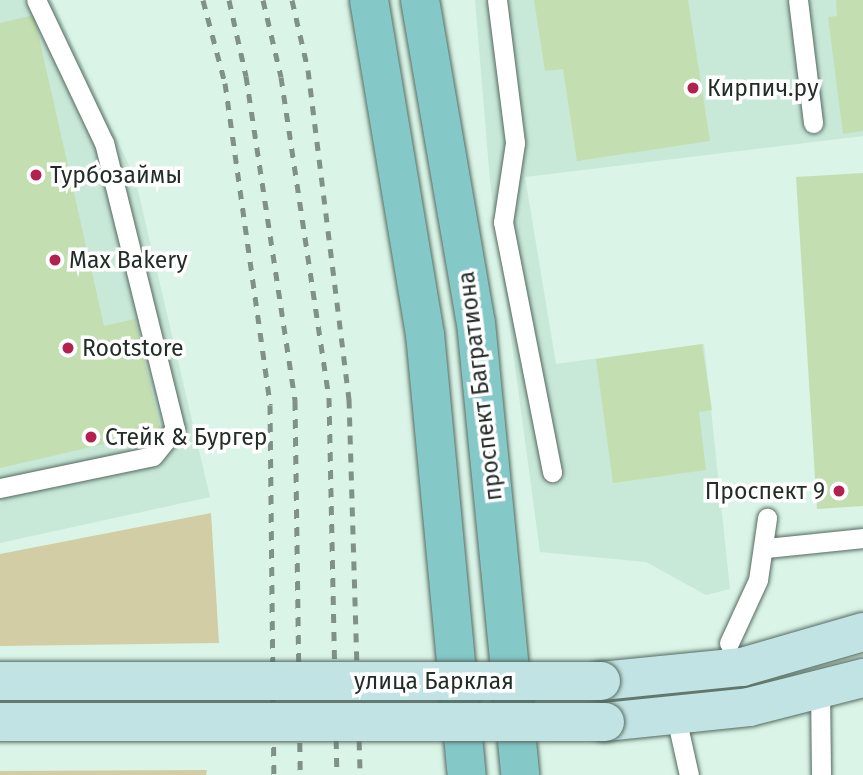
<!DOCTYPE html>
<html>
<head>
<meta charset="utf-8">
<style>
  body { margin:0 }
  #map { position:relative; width:863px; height:775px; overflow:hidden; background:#daf4e7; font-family:"Fira Sans",sans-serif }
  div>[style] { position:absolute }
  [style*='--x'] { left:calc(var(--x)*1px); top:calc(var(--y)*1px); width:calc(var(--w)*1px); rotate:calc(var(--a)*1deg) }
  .built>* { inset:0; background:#c8e8d8 }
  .green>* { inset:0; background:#d2cda4 }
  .building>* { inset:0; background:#c3dfb1 }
  .roads { filter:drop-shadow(0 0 2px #546a60) drop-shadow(0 0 2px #546a60) }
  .lane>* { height:19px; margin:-9.5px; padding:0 9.5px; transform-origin:9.5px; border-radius:9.5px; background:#fff }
  .secondary>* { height:38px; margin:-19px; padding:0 19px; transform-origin:19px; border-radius:19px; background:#c2e3e4 }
  .primary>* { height:38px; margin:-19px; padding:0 19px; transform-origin:19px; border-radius:19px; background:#84c8c8 }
  .rail>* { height:5px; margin-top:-2.5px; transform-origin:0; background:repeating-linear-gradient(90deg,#7f9188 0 9px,transparent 0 18px) }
  .bridges { filter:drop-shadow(0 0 2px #546a60) drop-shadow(0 0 2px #546a60) }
  .secondary-bridge>* { height:38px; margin:-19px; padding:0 19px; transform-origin:19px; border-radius:19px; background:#c2e3e4 }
  .dots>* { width:19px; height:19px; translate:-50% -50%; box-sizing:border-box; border:4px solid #fff; border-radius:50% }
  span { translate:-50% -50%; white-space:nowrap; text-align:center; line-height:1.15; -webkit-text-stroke:7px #fff; paint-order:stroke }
  .poi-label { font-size:23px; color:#232d28 }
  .left { translate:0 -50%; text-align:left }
  .right { translate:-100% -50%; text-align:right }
  .street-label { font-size:23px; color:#232d28 }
</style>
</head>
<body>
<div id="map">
  <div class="built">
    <div style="clip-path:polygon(0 0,52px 0,135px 178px,210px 497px,0 543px)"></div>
    <div style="clip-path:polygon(475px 0,863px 0,863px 136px,525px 177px,556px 364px,704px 344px,730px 589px,706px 595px,646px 562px,540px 552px,490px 181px)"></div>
  </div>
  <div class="green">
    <div style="clip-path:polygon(211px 513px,219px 643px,0 646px,0 554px)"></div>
    <div style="clip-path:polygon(207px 770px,206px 775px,0 775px,0 771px)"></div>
  </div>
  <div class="building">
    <div style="clip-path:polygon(534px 0,688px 0,710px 141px,577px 161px,563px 69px,545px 71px)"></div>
    <div style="clip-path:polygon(836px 0,863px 0,863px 131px,843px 134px,828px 17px,837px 16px)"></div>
    <div style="clip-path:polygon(34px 15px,104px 326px,135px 319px,161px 431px,0 468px,0 23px)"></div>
    <div style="clip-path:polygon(863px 173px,863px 506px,817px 509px,796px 177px)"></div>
    <div style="clip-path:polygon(702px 344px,712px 410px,699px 412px,706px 470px,613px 483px,596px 359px)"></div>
  </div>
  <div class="roads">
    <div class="lane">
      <div style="--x:497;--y:0;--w:144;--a:82.8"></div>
      <div style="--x:515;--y:143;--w:80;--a:98.6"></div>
      <div style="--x:503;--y:222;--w:255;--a:78.9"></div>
      <div style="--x:798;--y:0;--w:124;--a:83"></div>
      <div style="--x:0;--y:488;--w:156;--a:-11.8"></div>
      <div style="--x:153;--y:456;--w:35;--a:-51"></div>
      <div style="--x:175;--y:429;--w:295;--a:-103.9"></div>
      <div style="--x:104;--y:143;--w:158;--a:-115.4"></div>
      <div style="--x:766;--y:548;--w:98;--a:-5.9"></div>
      <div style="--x:729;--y:643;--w:69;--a:-65.3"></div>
      <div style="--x:758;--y:580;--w:63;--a:-81.7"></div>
      <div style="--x:820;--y:690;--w:85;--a:89.3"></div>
      <div style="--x:676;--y:717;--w:59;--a:77.4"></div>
    </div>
    <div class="secondary">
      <div style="--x:601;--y:681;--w:142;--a:-5.7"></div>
      <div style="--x:742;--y:667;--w:126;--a:-16.1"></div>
      <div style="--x:605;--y:722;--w:145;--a:-5.9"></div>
      <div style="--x:749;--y:707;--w:118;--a:-14.3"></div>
    </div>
    <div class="primary">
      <div style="--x:369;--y:0;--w:339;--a:80.5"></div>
      <div style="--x:425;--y:334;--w:443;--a:84.6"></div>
      <div style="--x:420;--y:0;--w:328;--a:80.2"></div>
      <div style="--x:476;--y:323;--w:454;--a:84.4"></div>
    </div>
  </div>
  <div class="rail">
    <div style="--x:203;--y:0;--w:86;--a:75.2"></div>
    <div style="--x:225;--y:83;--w:325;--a:82"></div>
    <div style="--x:270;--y:405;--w:370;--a:89.4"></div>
    <div style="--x:229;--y:0;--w:78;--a:77.4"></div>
    <div style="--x:246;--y:76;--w:329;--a:81.4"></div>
    <div style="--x:295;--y:401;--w:374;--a:89.2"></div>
    <div style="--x:263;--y:0;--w:79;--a:76.8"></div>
    <div style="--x:281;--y:77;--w:325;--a:81.5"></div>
    <div style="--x:329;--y:398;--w:377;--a:88.8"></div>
    <div style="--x:292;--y:0;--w:72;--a:77.1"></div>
    <div style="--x:308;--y:70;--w:332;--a:82.9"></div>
    <div style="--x:349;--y:399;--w:376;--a:88.3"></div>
  </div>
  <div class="bridges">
    <div class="secondary-bridge">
      <div style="--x:0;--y:681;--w:601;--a:0"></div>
      <div style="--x:0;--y:722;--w:605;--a:0"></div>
    </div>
  </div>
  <div class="dots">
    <div style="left:693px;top:88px;background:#b22150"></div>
    <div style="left:36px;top:175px;background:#b22150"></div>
    <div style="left:55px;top:260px;background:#b22150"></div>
    <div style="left:68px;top:348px;background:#b22150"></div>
    <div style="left:91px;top:437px;background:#b22150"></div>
    <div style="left:839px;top:491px;background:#b22150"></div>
  </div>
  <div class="poi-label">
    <span class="left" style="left:707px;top:88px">Кирпич.ру</span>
    <span class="left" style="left:50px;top:175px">Турбозаймы</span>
    <span class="left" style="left:69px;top:260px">Max Bakery</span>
    <span class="left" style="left:82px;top:348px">Rootstore</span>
    <span class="left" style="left:105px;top:437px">Стейк &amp; Бургер</span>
    <span class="right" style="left:825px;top:491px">Проспект 9</span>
  </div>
  <div class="street-label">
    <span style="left:480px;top:386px;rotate:-97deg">проспект Багратиона</span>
    <span style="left:434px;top:681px">улица Барклая</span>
  </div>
</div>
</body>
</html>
